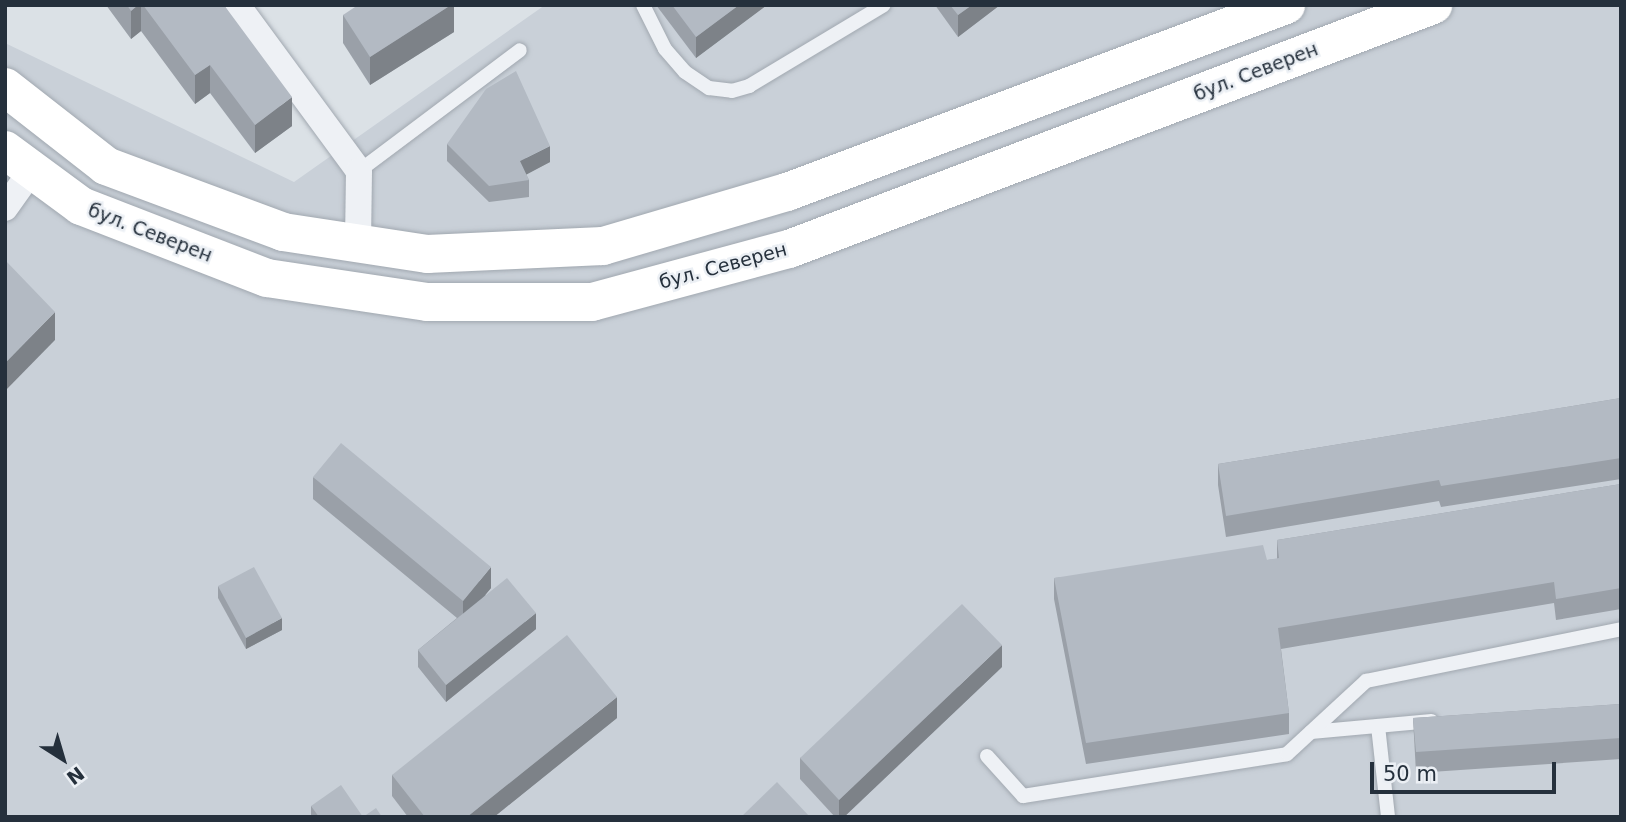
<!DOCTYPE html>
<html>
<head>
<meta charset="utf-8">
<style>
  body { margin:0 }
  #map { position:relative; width:1626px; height:822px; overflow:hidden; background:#dbe1e6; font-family:"DejaVu Sans",sans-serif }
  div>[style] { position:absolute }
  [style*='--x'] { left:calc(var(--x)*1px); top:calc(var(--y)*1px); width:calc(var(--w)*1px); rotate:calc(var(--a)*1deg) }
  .built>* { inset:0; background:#c9d0d8 }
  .roads { filter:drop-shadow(0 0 2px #a1a8b0) drop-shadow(0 0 2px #a1a8b0) }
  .service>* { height:14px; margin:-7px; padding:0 7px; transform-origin:7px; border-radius:7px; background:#eef1f5 }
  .minor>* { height:26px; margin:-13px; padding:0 13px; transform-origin:13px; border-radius:13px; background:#eef1f5 }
  .secondary>* { height:38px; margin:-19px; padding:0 19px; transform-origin:19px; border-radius:19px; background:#fff }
  .wall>* { inset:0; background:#9aa0a8 }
  .shaded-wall>* { inset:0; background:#7d8288 }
  .building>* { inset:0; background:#b3bac3 }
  span { translate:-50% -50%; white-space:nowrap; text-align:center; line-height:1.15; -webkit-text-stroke:5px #ebeff4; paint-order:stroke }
  .street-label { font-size:19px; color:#25303c }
  .frame { position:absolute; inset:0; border:7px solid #25303c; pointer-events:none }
  .north { position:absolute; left:28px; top:724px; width:70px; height:70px; -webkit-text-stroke:5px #ebeff4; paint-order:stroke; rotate:143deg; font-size:19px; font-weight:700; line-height:28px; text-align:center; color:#25303c }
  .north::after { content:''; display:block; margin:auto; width:24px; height:32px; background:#25303c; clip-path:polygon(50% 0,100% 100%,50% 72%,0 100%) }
  .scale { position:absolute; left:1370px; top:762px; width:186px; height:32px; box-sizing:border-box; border:4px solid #25303c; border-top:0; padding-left:9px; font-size:21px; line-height:24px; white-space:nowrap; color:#25303c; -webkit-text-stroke:5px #ebeff4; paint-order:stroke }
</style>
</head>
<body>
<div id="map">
  <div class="built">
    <div style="clip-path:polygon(545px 5px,1621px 5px,1621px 817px,5px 817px,5px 43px,294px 182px)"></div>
  </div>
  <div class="roads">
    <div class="service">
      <div style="--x:643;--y:5;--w:49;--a:63.4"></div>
      <div style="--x:665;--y:49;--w:30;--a:49"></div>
      <div style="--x:685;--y:72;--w:29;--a:34"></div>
      <div style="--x:709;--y:88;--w:23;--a:7"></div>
      <div style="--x:732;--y:91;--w:18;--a:-16"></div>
      <div style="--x:749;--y:86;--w:157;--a:-31"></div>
      <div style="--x:359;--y:171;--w:201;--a:-36.9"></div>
      <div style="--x:1378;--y:726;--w:92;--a:83.7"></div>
      <div style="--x:1311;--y:732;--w:121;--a:-5.2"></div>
      <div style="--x:987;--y:756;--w:54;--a:48"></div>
      <div style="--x:1023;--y:796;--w:267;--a:-9"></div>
      <div style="--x:1287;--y:754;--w:108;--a:-42.7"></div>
      <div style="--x:1366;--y:681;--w:260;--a:-11.5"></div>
    </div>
    <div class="minor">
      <div style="--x:237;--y:5;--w:206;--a:53.7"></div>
      <div style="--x:359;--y:171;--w:72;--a:90.8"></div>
      <div style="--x:5;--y:208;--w:47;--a:-54.6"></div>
    </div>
    <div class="secondary">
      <div style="--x:5;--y:87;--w:128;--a:38"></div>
      <div style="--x:106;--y:166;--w:189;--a:20.4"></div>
      <div style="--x:283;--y:232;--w:146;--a:8.7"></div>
      <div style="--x:427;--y:254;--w:176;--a:-2.6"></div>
      <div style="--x:603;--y:246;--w:192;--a:-16.4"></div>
      <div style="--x:787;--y:192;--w:533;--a:-20.54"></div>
      <div style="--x:5;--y:150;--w:94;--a:36.4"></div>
      <div style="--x:81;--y:206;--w:199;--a:21.2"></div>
      <div style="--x:267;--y:278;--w:162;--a:8.5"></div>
      <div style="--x:427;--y:302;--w:165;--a:0"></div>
      <div style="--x:592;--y:302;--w:204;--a:-15.1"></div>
      <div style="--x:789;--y:249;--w:689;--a:-20.75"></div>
    </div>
  </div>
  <div class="wall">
    <div style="clip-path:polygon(106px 5px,224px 5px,292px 126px,255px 153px,210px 93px,195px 104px,141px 31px,131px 39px)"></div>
    <div style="clip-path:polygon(454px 5px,454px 32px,370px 85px,343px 43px,343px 15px)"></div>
    <div style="clip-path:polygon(656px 5px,767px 5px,696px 58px)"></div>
    <div style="clip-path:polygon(935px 5px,1000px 5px,958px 37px)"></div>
    <div style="clip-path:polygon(447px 144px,550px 162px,526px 174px,529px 180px,529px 197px,489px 202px,447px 161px)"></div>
    <div style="clip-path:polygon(1621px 398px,1621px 479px,1441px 507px,1439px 501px,1226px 537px,1218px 485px,1218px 464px)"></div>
    <div style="clip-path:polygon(313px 477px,491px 588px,485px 595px,536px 629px,446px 702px,418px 667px,418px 650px,457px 618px,313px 499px)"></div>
    <div style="clip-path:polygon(1621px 484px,1621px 609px,1556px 620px,1554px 603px,1281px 649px,1289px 713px,1289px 734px,1086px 764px,1054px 599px,1054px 578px,1267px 560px,1277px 559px,1277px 540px)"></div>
    <div style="clip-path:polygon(218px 586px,282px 630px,246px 649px,218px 598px)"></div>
    <div style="clip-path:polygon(1002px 667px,844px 817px,835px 817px,800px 779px,800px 758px)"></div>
    <div style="clip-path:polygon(1621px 704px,1621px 759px,1416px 773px,1413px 718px)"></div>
    <div style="clip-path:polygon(617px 718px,494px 817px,408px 817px,392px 796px,392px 775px)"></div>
    <div style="clip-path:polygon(311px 806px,363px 817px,311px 817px)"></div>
  </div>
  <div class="shaded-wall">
    <div style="clip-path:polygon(138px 5px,141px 5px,141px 31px,131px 39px,131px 11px)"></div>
    <div style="clip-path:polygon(451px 5px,454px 5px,454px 32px,370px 85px,370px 57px)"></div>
    <div style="clip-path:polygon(739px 5px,767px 5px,696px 58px,696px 37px)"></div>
    <div style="clip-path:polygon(972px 5px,1000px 5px,958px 37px,958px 15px)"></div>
    <div style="clip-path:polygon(210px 65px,210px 93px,195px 104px,195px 75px)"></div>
    <div style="clip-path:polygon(292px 97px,292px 126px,255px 153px,255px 125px)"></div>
    <div style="clip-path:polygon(550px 146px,550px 162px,520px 178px,520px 161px)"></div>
    <div style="clip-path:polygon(55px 312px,55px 340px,5px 391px,5px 363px)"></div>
    <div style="clip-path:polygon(491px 567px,491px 588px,463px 622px,463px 601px)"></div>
    <div style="clip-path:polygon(536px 613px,536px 629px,446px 702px,446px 685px)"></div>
    <div style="clip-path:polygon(282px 618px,282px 630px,246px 649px,246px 638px)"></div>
    <div style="clip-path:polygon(1002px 645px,1002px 667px,844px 817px,839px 817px,839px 800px)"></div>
    <div style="clip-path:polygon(617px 697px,617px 718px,494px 817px,467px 817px)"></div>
  </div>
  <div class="building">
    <div style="clip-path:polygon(127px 5px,138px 5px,131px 11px)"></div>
    <div style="clip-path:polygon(143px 5px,224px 5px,292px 97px,255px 125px,210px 65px,195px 75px)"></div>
    <div style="clip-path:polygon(358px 5px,451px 5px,370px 57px,343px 15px)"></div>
    <div style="clip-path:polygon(672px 5px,739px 5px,696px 37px)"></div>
    <div style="clip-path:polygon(950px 5px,972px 5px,958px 15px)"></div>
    <div style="clip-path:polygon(516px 71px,550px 146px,520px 161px,529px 180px,489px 186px,447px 144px,486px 89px)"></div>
    <div style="clip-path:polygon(5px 260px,55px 312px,5px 363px)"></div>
    <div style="clip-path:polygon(1621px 398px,1621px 458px,1441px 486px,1439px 480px,1226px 516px,1218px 464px)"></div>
    <div style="clip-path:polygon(341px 443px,491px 567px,463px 601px,313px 477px)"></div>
    <div style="clip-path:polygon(1621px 484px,1621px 588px,1556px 599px,1554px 582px,1278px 628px,1289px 713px,1086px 743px,1054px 578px,1263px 545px,1267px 560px,1279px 558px,1277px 540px)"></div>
    <div style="clip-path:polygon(254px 567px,282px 618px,246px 638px,218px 586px)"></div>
    <div style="clip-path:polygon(507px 578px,536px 613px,446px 685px,418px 650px)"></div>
    <div style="clip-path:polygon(962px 604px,1002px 645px,839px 800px,800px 758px)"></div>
    <div style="clip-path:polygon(567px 635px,617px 697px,467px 817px,425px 817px,392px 775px)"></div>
    <div style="clip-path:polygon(1621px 704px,1621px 738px,1416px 752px,1413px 718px)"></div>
    <div style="clip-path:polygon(777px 782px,810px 817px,741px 817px)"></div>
    <div style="clip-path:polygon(341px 785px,363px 817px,319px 817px,311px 806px)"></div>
    <div style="clip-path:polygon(376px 808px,382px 817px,363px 817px)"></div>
  </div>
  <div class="street-label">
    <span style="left:1256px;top:72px;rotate:-21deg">бул. Северен</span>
    <span style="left:150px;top:233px;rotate:21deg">бул. Северен</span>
    <span style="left:723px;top:266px;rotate:-15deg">бул. Северен</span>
  </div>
  <div class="frame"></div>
  <div class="north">N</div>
  <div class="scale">50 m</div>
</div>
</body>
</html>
